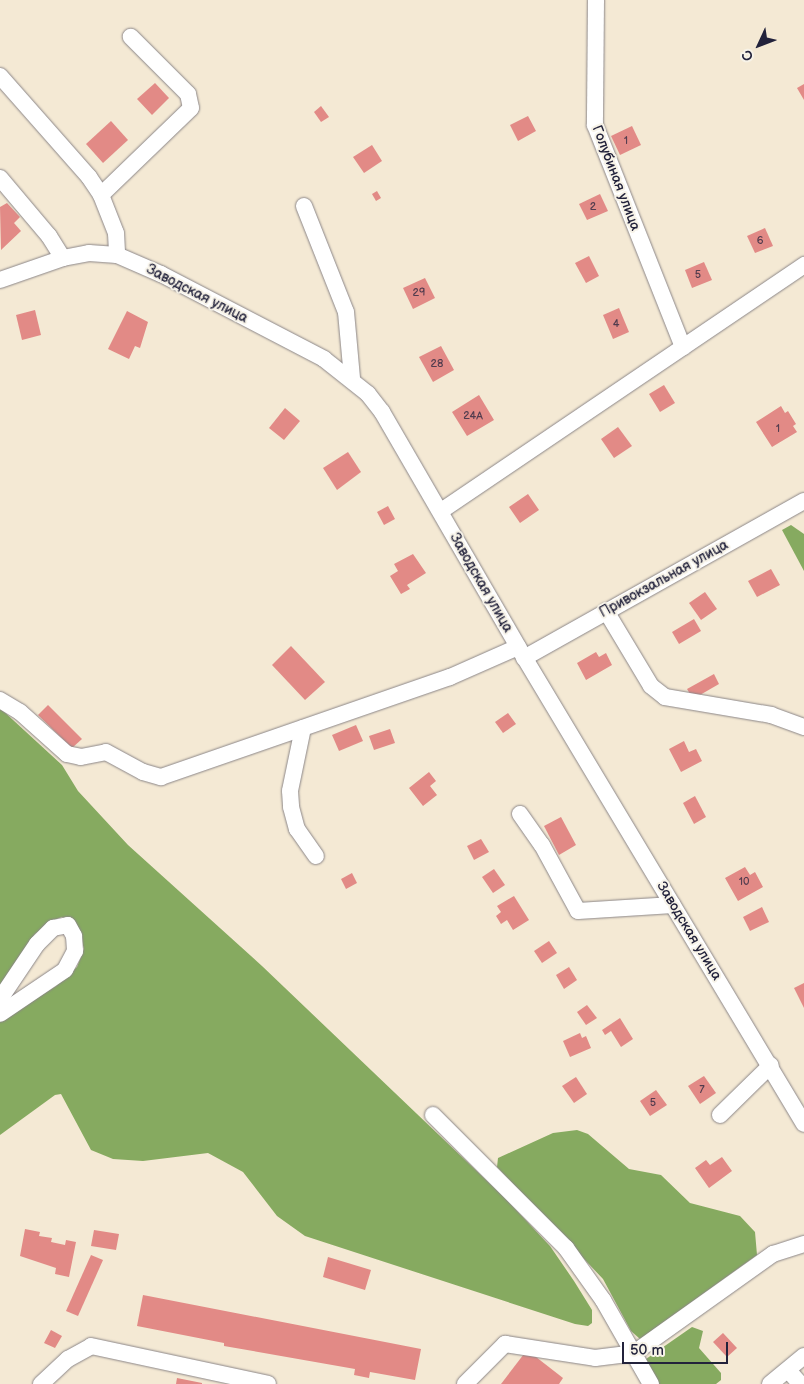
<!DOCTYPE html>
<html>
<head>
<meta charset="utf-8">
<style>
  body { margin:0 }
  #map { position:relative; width:804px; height:1384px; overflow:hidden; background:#f4e9d4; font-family:"Balsamiq Sans",sans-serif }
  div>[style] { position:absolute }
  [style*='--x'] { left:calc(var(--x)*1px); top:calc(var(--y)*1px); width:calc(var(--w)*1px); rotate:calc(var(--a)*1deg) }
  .forest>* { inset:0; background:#86aa60 }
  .building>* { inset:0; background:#e28a86 }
  .roads { filter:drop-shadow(0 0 1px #8b8688) drop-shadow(0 0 1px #8b8688) }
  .minor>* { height:16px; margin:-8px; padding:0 8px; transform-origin:8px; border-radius:8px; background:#fff }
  span { translate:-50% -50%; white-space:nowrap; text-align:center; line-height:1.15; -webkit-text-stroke:4px #f7f3e8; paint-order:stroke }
  .number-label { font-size:11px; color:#523c4e }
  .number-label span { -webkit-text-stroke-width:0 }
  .street-label { font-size:14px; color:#22223b }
  .north { position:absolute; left:734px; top:20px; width:50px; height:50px; -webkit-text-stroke:4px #f7f3e8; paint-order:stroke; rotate:227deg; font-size:14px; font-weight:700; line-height:20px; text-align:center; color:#22223b }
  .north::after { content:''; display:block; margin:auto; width:18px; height:22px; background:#22223b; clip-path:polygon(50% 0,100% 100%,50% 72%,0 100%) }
  .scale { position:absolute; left:622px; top:1342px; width:106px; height:22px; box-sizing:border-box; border:2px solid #22223b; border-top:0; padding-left:6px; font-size:15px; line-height:18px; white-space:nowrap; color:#22223b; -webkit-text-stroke:4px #f7f3e8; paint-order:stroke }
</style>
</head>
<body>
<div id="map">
  <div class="forest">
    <div style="clip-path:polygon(791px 525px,804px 534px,804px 571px,782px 530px)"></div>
    <div style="clip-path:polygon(0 708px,62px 765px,78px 791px,128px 845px,262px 966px,505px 1198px,550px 1246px,574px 1281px,592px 1310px,592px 1323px,588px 1326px,575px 1324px,305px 1236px,277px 1216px,243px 1172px,208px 1153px,143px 1161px,113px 1159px,91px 1150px,61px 1094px,55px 1095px,0 1135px,0 1021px,56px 986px,77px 967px,84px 949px,78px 927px,62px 917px,54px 920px,35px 934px,0 987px)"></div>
    <div style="clip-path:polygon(577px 1130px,588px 1134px,629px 1169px,661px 1175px,690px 1203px,740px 1216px,755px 1232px,757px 1255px,640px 1339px,631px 1331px,603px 1279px,497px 1167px,498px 1158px,553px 1133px)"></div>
    <div style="clip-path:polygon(692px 1327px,703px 1331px,699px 1348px,721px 1373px,721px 1380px,716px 1384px,656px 1384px,646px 1359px)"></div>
  </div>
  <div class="building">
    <div style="clip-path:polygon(155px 83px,169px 98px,152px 115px,137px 99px)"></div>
    <div style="clip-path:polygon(804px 84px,804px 100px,797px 88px)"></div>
    <div style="clip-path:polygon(321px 106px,329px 117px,321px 122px,314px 112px)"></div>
    <div style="clip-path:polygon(528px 116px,536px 131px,518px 141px,510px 125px)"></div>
    <div style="clip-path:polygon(111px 121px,128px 140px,103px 163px,86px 144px)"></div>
    <div style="clip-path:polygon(632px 126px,641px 145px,620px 155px,611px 136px)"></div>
    <div style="clip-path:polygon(372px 145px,382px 161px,364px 173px,353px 157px)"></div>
    <div style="clip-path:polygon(377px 191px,381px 198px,376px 201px,372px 194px)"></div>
    <div style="clip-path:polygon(600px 194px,608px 211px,587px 220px,579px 204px)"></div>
    <div style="clip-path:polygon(7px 203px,20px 217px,14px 223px,21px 231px,1px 250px,0 207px)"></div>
    <div style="clip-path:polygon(765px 228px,773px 246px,755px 253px,747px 236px)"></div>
    <div style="clip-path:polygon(589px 256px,599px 276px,586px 283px,575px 263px)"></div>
    <div style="clip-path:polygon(704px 262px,712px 280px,692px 288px,685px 270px)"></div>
    <div style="clip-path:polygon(425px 278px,435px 298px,413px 309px,403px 288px)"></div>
    <div style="clip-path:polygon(619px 308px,629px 332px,613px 339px,603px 315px)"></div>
    <div style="clip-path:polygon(35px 310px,41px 335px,22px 340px,16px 315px)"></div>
    <div style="clip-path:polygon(127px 311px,148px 322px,140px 348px,135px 346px,129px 359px,108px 349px)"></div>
    <div style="clip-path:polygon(441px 346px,454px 370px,433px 382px,419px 357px)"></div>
    <div style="clip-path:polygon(664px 385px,675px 403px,660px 412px,649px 394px)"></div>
    <div style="clip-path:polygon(479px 395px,494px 420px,467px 436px,452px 412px)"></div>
    <div style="clip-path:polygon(781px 406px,785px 413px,788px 411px,796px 424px,793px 426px,797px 432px,772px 447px,756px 422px)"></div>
    <div style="clip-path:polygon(285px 408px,300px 421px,284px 440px,269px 428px)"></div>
    <div style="clip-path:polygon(618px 427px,632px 446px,614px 458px,601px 439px)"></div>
    <div style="clip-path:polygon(348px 452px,361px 472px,337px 490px,323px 468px)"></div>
    <div style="clip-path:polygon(528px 494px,539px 510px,520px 523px,509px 507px)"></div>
    <div style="clip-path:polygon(388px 506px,395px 519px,384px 525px,377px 512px)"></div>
    <div style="clip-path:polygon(413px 554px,426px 573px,407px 585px,410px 589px,401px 594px,390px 576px,398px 571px,394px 564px)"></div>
    <div style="clip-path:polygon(771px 569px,780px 585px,757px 597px,748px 581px)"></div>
    <div style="clip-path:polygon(705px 592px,717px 609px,701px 620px,689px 603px)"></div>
    <div style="clip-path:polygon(694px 619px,701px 631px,679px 644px,672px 632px)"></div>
    <div style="clip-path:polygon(291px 646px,325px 682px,305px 700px,272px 665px)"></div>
    <div style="clip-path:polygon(596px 652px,599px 657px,606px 653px,612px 665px,586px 680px,577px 663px)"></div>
    <div style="clip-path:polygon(714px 674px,719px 684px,693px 699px,687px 689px)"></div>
    <div style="clip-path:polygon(48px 705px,82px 739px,72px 748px,38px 715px)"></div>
    <div style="clip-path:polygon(508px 713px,516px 724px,503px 733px,495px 722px)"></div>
    <div style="clip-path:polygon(356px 725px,363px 741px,339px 751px,332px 735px)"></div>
    <div style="clip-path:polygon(390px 729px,395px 743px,374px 750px,369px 736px)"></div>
    <div style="clip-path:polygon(684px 741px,689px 752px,696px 749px,702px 761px,681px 772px,669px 749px)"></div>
    <div style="clip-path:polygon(429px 772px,436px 781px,430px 786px,437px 795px,423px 806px,409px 788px)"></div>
    <div style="clip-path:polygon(695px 796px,706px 817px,694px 824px,683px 803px)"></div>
    <div style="clip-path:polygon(561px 817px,576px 845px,559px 855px,544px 826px)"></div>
    <div style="clip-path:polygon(481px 839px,489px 852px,474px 860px,467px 846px)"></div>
    <div style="clip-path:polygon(745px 867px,750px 875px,755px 872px,763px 887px,738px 901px,725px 878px)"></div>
    <div style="clip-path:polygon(494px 869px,505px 885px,493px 893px,482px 877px)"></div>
    <div style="clip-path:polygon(352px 873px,357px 883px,346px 889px,341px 879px)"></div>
    <div style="clip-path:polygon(514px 896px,529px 920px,513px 930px,507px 920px,501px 924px,496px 916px,501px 912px,497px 906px)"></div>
    <div style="clip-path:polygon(762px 907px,769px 922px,750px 931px,743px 917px)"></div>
    <div style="clip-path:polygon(549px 941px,557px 953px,542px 963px,534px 951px)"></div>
    <div style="clip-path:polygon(569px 967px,577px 980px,564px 989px,556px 975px)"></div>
    <div style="clip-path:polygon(804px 983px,804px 1008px,794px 988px)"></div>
    <div style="clip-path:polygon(587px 1005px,597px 1018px,586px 1025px,577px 1012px)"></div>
    <div style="clip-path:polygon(620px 1018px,633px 1039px,621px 1047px,611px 1031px,605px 1035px,602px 1030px)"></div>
    <div style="clip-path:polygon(580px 1033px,582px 1038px,586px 1036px,591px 1048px,570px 1057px,563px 1041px)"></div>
    <div style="clip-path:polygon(704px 1076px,716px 1093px,700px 1104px,688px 1086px)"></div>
    <div style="clip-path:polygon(576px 1077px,587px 1094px,574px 1103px,562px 1086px)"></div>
    <div style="clip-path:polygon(656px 1090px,667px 1105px,650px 1116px,640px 1101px)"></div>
    <div style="clip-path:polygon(722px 1157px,732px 1171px,709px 1188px,695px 1168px,706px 1160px,710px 1165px)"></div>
    <div style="clip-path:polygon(25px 1229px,40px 1232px,39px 1236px,52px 1238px,51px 1242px,65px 1245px,66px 1240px,76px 1242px,69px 1277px,55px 1274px,56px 1268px,20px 1256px)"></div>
    <div style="clip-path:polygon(94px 1230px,119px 1234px,116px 1250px,91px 1246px)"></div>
    <div style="clip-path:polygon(91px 1255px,103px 1260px,78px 1316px,66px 1311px)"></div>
    <div style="clip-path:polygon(328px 1257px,371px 1270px,365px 1290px,323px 1277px)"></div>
    <div style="clip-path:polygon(143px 1295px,421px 1349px,415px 1380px,370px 1372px,369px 1378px,354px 1375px,355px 1369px,224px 1346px,224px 1343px,137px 1326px)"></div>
    <div style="clip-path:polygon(51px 1330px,62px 1336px,55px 1348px,44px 1343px)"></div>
    <div style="clip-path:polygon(723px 1333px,737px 1348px,727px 1357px,713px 1342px)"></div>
    <div style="clip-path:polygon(527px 1350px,563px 1378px,559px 1384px,501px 1384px)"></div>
    <div style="clip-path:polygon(177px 1378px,202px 1383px,202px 1384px,176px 1384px)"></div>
  </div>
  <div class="roads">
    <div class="minor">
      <div style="--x:596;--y:0;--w:125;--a:90.5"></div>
      <div style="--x:595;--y:125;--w:239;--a:68.4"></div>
      <div style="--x:0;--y:76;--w:135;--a:48.6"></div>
      <div style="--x:89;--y:177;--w:22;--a:56"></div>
      <div style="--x:101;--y:195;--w:41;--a:68.5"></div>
      <div style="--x:116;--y:233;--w:22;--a:87"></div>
      <div style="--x:0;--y:178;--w:76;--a:49.8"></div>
      <div style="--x:49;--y:236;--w:26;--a:58"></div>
      <div style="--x:101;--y:195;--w:125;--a:-44"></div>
      <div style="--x:191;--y:108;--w:14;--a:-102"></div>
      <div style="--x:188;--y:94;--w:81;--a:-135"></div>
      <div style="--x:304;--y:206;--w:114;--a:68.4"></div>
      <div style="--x:346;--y:312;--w:66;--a:84.8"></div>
      <div style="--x:0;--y:280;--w:67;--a:-19.2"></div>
      <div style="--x:63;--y:258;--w:26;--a:-11"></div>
      <div style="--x:89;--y:253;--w:28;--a:4"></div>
      <div style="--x:117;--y:255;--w:48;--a:23.4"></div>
      <div style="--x:161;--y:274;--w:184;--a:27.5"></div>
      <div style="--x:324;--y:359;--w:56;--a:38.5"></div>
      <div style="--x:368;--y:394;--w:23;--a:52"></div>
      <div style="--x:382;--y:412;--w:272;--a:59.9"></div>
      <div style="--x:518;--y:647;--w:556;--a:59.05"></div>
      <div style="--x:441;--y:511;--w:439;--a:-34.1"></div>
      <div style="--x:606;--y:611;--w:87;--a:59"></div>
      <div style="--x:651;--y:686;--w:18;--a:38"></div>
      <div style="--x:665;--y:697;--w:108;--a:9.6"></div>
      <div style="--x:771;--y:715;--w:35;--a:20"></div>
      <div style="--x:524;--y:658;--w:321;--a:-29.3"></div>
      <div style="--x:0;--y:700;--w:23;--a:31"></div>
      <div style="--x:20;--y:712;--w:63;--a:41.8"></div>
      <div style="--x:67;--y:754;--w:14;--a:12"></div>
      <div style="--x:81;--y:757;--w:25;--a:-11"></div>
      <div style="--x:106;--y:752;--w:42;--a:28.4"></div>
      <div style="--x:143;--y:772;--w:19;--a:16"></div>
      <div style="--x:161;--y:777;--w:306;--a:-19.1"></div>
      <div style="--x:450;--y:677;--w:74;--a:-23.8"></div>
      <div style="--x:303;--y:728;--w:64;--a:101.7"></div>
      <div style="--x:290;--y:791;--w:16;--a:86"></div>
      <div style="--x:291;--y:807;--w:23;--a:75"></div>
      <div style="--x:297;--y:829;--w:33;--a:55"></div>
      <div style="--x:520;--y:814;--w:38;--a:55"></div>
      <div style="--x:542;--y:845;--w:75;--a:61.4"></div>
      <div style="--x:578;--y:911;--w:95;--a:-3.6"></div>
      <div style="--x:0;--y:999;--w:66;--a:-56.1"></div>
      <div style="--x:37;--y:944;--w:23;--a:-45"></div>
      <div style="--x:53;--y:928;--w:15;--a:-11"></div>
      <div style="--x:68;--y:925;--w:13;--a:61"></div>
      <div style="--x:74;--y:936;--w:15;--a:86"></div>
      <div style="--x:75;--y:951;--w:21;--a:118"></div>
      <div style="--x:65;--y:970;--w:78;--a:145.9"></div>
      <div style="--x:433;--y:1115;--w:188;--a:45"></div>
      <div style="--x:566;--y:1248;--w:64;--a:54.6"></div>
      <div style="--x:603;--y:1300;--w:97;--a:60.3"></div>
      <div style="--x:720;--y:1115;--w:71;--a:-44.4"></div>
      <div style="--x:788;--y:1370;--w:18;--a:49"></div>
      <div style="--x:41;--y:1384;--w:37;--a:-43"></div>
      <div style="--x:68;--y:1359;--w:26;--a:-29"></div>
      <div style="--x:91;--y:1346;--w:181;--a:12.1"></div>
      <div style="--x:465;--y:1384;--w:57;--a:-45"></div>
      <div style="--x:505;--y:1344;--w:91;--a:8.8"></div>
      <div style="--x:595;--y:1358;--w:39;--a:-7"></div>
      <div style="--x:634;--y:1353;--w:171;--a:-35.5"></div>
      <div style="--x:773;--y:1254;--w:33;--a:-18"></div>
      <div style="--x:770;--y:1384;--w:44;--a:-39.5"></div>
    </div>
  </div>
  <div class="number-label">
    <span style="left:626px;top:141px">1</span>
    <span style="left:593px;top:207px">2</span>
    <span style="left:760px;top:241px">6</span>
    <span style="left:698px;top:275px">5</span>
    <span style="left:419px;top:293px">29</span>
    <span style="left:616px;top:324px">4</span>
    <span style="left:437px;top:364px">28</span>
    <span style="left:473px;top:416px">24А</span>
    <span style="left:778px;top:429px">1</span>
    <span style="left:744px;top:882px">10</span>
    <span style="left:702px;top:1090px">7</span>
    <span style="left:653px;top:1103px">5</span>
  </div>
  <div class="street-label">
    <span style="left:616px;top:178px;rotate:69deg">Голубиная улица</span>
    <span style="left:197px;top:294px;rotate:27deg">Заводская улица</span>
    <span style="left:664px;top:579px;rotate:-29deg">Привокзальная улица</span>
    <span style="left:481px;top:583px;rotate:60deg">Заводская улица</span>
    <span style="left:689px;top:931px;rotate:59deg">Заводская улица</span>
  </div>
  <div class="north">С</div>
  <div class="scale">50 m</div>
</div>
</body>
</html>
